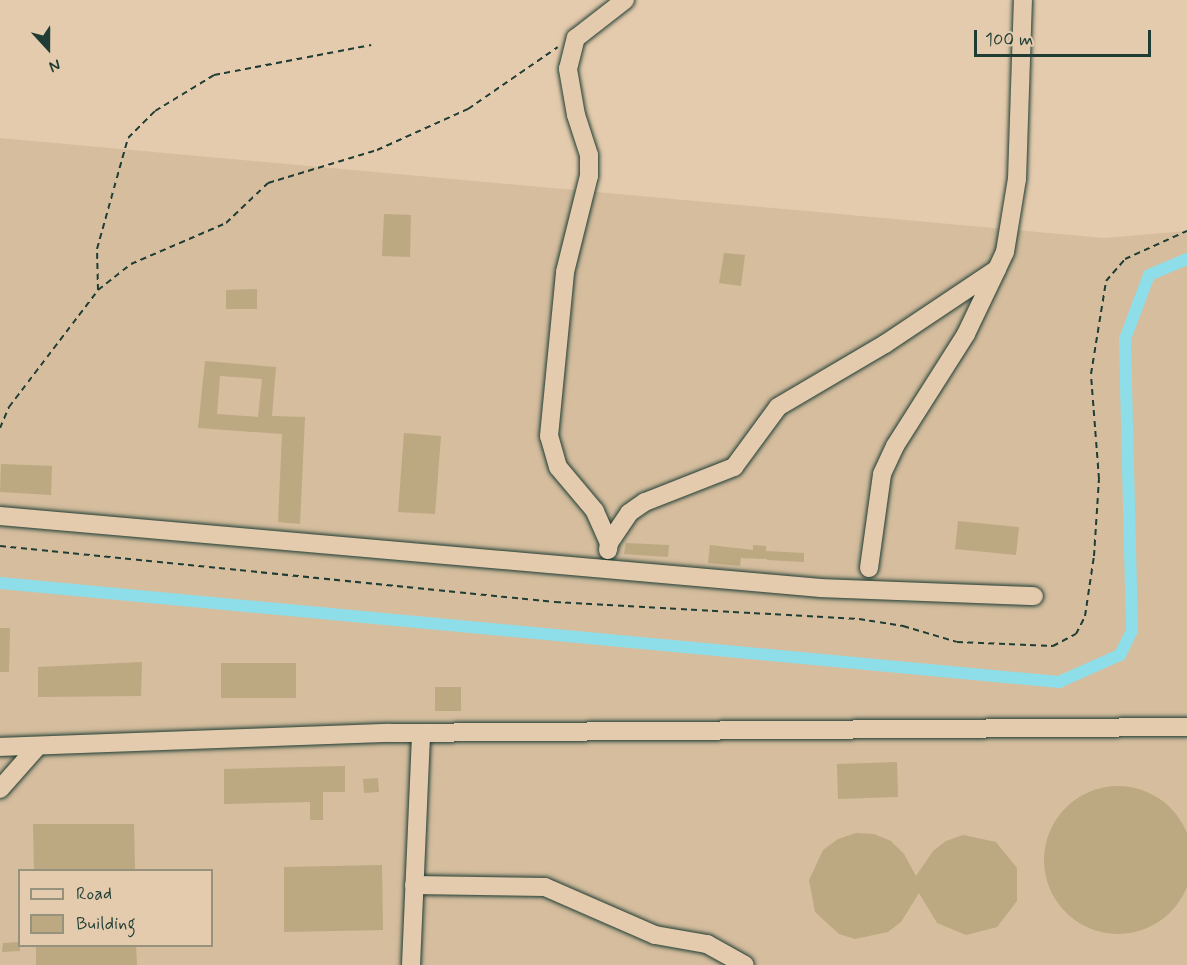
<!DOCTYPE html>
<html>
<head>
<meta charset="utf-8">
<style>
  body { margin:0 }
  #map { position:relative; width:1187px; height:965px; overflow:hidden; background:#e5cbad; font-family:Mynerve,sans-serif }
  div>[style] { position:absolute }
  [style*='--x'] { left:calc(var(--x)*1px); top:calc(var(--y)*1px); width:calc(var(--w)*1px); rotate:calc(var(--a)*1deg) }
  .built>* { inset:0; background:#d5bd9e }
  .canal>* { height:12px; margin:-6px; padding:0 6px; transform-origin:6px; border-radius:6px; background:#8edee9 }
  .building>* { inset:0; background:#bca881 }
  .round { border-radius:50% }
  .path>* { height:2px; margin-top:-1px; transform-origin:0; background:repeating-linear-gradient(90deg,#1f3d34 0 6px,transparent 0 10.5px) }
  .roads { filter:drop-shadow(0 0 2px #1f3d34) drop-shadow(0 0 2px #1f3d34) }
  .minor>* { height:18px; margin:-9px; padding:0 9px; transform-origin:9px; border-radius:9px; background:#e5cbad }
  span { translate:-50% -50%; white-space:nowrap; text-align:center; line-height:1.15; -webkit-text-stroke:4.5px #e5cbad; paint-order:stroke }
  .legend { position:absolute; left:18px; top:869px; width:195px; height:78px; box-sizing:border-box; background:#e5cbad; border:2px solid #96927d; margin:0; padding:8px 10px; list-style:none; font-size:18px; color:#1f3d34 }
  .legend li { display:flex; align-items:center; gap:12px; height:30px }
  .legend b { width:30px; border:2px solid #96927d }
  .north { position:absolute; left:18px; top:18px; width:60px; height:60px; -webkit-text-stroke:4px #e5cbad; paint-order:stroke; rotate:159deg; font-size:16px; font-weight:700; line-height:24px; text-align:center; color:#1f3d34 }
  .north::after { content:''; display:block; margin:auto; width:21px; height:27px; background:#1f3d34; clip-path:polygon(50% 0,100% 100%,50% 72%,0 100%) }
  .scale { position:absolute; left:974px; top:30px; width:177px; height:27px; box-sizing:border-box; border:3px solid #1f3d34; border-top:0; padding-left:8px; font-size:18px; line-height:21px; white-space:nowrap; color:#1f3d34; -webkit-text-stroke:4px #e5cbad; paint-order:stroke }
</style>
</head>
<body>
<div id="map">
  <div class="built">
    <div style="clip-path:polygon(evenodd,0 138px,1104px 238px,1187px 231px,1187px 965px,0 965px,0 138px,20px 870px,212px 870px,212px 946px,20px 946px,20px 870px)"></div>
  </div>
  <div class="canal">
    <div style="--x:0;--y:583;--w:1064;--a:5.34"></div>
    <div style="--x:1059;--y:682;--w:67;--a:-23.9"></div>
    <div style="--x:1120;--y:655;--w:28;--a:-64"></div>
    <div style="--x:1132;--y:630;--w:291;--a:-91.4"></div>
    <div style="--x:1125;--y:339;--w:68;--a:-69.4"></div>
    <div style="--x:1149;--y:275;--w:41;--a:-22.8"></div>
  </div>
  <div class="building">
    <div style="clip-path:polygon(384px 214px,411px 215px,410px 257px,382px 256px)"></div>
    <div style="clip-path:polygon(724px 253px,745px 255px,741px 286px,719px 283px)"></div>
    <div style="clip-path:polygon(257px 289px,257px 309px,226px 309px,226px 290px)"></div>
    <div style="clip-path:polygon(evenodd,205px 361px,276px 367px,272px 416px,305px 417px,300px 524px,278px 522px,282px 434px,198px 428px,205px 361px,220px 376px,262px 379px,258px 417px,217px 414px,220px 376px)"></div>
    <div style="clip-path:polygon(404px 433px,441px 436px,435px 514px,398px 512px)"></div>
    <div style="clip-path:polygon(1px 464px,52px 466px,51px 495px,0 492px)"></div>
    <div style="clip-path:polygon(958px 521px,1019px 527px,1016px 555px,955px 549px)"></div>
    <div style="clip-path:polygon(626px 543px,669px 545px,668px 557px,624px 554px)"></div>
    <div style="clip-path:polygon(710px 545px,753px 550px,753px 545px,766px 546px,766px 551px,804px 553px,804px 562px,767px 560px,767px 555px,767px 559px,741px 558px,740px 566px,708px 563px)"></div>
    <div style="clip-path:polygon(0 628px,10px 628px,9px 672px,0 672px)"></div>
    <div style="clip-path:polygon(142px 662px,141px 696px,38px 697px,38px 667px)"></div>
    <div style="clip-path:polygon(221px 663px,296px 663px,296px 698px,221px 698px)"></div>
    <div style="clip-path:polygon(435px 687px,461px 687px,461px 711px,435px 711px)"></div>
    <div style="clip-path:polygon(897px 762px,898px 797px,838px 799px,837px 764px)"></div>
    <div style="clip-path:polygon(345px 766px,345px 792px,323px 792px,323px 820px,310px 820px,310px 802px,224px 804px,224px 769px)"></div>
    <div style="clip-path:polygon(378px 778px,379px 792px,364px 793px,363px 779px)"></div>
    <div class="round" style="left:1044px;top:786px;width:148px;height:148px"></div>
    <div style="clip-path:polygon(33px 824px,134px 824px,135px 870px,34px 870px)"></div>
    <div style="clip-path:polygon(856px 833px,874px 834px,891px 841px,904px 854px,916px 876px,933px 851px,946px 841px,963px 835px,996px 842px,1017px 868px,1017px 901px,997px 927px,966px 935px,937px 923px,919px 893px,901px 922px,888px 932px,855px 939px,839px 934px,815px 912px,809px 880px,823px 850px,838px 839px)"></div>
    <div style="clip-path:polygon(382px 865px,383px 930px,284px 932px,284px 867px)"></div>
    <div style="clip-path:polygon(20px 942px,20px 951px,2px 952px,3px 943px)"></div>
    <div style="clip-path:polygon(36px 945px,136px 945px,137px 965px,36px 965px)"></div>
  </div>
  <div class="path">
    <div style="--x:98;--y:290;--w:41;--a:-91.4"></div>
    <div style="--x:97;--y:249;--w:115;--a:-74.4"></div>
    <div style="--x:128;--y:138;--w:38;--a:-45"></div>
    <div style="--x:155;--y:111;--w:69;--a:-31.4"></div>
    <div style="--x:214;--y:75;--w:160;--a:-10.8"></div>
    <div style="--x:0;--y:428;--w:23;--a:-67"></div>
    <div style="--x:9;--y:407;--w:147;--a:-52.7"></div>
    <div style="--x:98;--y:290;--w:42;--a:-38.2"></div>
    <div style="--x:131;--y:264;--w:103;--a:-23.3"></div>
    <div style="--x:226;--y:223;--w:58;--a:-43.6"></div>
    <div style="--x:268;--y:183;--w:114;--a:-16.8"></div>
    <div style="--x:377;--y:150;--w:100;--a:-24.3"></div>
    <div style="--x:468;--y:109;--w:109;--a:-34.6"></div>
    <div style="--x:0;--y:546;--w:558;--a:5.76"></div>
    <div style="--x:555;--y:602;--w:304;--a:3.2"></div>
    <div style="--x:859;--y:619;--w:45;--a:9"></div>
    <div style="--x:903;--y:626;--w:56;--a:16.5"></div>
    <div style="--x:957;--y:642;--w:96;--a:2.4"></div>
    <div style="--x:1053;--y:646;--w:26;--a:-28"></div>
    <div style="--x:1076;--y:634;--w:20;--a:-63"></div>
    <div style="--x:1085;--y:616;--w:61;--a:-81.5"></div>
    <div style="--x:1094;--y:556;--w:77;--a:-86.3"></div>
    <div style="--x:1099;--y:479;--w:105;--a:-94.4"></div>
    <div style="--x:1091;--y:374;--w:94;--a:-80.8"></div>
    <div style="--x:1106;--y:281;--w:29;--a:-49"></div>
    <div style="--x:1125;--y:259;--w:68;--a:-24.3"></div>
  </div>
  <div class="roads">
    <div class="minor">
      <div style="--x:0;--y:516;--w:824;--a:5.01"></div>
      <div style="--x:821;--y:588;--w:213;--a:2.2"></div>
      <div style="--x:609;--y:543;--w:36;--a:-56"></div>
      <div style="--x:629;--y:513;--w:19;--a:-35"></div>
      <div style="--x:645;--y:502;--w:96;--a:-21.5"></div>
      <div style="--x:734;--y:467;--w:74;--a:-53.7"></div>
      <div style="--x:778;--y:407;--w:124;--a:-30.5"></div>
      <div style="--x:885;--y:344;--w:135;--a:-33.8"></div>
      <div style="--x:997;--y:269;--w:19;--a:-65"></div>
      <div style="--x:1005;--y:252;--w:74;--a:-80.7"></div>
      <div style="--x:1017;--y:179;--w:179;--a:-88.1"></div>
      <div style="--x:608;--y:550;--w:7;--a:-82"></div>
      <div style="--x:609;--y:543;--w:35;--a:-114"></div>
      <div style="--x:595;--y:511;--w:57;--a:-130.1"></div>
      <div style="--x:558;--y:467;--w:32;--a:-106"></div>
      <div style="--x:549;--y:436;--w:165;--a:-84.4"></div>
      <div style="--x:565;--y:272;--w:99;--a:-76"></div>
      <div style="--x:589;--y:176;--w:21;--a:-90"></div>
      <div style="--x:589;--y:155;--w:42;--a:-108"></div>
      <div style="--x:576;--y:115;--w:47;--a:-99.9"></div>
      <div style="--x:568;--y:69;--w:32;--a:-76"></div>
      <div style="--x:576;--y:38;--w:62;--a:-37.8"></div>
      <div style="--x:869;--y:568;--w:95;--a:-82.1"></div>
      <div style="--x:882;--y:474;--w:31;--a:-65"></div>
      <div style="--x:895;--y:446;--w:133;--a:-57.6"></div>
      <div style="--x:966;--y:334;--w:70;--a:-64.5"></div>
      <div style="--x:0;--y:747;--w:388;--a:-2.1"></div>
      <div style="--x:388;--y:733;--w:799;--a:-0.43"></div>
      <div style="--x:0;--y:789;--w:57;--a:-48.5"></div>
      <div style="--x:414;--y:885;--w:131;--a:0.9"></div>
      <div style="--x:545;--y:887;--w:120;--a:23.6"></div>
      <div style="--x:655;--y:935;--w:53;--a:9.8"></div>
      <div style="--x:707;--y:944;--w:43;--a:28.9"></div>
      <div style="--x:411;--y:965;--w:232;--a:-87.5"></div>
    </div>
  </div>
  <ul class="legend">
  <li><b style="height:8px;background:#e5cbad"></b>Road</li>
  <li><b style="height:16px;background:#bca881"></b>Building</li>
  </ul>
  <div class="north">N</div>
  <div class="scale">100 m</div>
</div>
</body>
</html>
